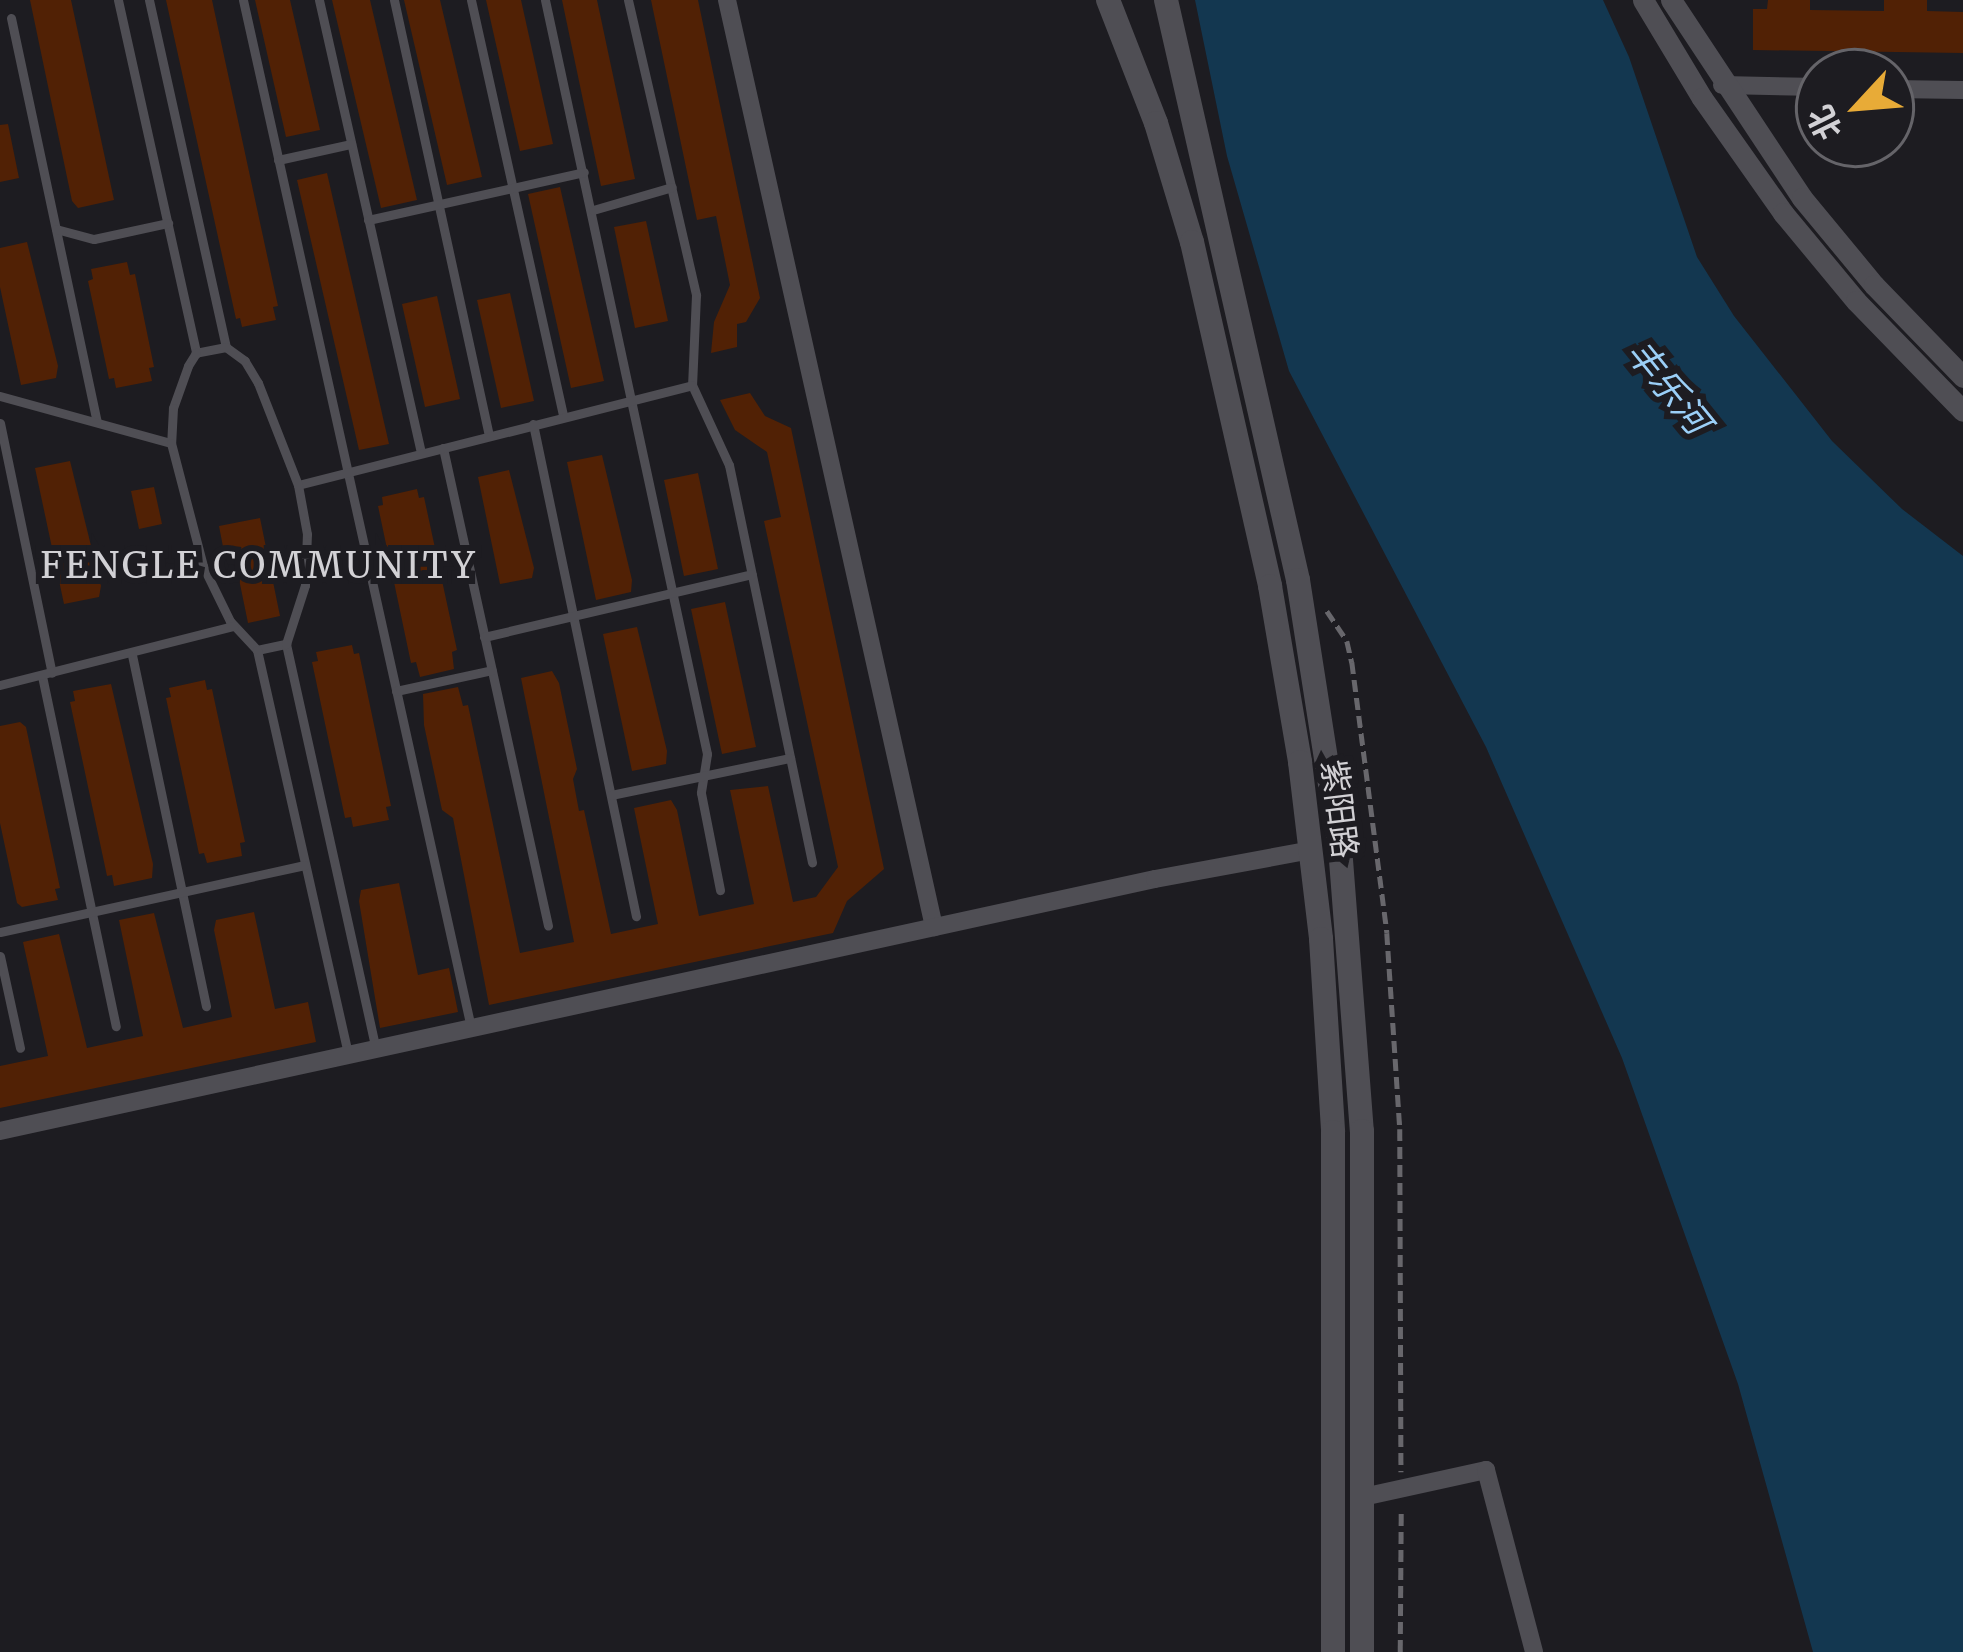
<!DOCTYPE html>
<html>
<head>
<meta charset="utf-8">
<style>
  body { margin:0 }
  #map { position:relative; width:1963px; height:1652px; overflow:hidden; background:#1d1c21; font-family:Merriweather,"Noto Sans SC",serif }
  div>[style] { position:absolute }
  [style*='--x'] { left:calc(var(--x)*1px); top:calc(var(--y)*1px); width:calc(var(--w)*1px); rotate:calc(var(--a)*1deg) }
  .water>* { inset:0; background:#133750 }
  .building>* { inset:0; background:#512105 }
  .path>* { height:4.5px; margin-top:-2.25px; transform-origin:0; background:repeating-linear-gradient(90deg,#68676c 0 12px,transparent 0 18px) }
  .service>* { height:9px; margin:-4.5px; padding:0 4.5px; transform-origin:4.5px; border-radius:4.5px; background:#4f4e54 }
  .minor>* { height:18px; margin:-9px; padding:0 9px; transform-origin:9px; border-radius:9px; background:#4f4e54 }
  .tertiary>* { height:21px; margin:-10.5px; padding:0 10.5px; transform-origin:10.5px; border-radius:10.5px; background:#4f4e54 }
  .secondary>* { height:24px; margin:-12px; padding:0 12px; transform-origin:12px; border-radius:12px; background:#4f4e54 }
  span { translate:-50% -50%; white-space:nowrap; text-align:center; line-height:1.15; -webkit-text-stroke:12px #1d1c21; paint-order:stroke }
  .street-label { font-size:33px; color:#d2d1d5 }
  .water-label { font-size:36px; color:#9bcff7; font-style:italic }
  .neighbourhood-label { font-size:36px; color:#d2d1d5; letter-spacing:3px }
  .north { position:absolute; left:1795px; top:48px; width:120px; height:120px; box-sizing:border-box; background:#1d1c21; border:3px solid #656469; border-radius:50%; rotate:244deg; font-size:33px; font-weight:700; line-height:48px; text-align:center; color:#d2d1d5 }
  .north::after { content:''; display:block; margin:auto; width:42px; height:54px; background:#e8ab37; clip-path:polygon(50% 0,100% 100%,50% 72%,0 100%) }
</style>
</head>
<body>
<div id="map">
  <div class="water">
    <div style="clip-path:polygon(1195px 0,1603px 0,1629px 57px,1697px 257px,1734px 316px,1832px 441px,1902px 509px,1963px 556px,1963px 1652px,1813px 1652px,1738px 1384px,1622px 1058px,1486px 747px,1289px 371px,1227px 156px)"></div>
  </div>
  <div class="building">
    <div style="clip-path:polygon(30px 0,71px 0,114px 200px,78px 208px,72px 201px)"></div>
    <div style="clip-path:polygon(166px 0,212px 0,278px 306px,273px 307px,276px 320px,242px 327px,240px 318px,236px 319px)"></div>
    <div style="clip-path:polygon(255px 0,290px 0,320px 130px,286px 137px)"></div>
    <div style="clip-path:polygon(332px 0,370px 0,417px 200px,381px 208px)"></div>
    <div style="clip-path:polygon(404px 0,440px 0,482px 177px,447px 185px)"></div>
    <div style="clip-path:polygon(486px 0,521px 0,553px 144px,520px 151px)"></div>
    <div style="clip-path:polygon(562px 0,597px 0,635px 179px,601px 186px)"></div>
    <div style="clip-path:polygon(651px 0,698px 0,760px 298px,746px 322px,737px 324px,737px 347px,711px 353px,714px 322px,730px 285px,716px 216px,697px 220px)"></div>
    <div style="clip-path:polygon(1768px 0,1810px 0,1810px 10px,1884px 11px,1884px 0,1927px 0,1927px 11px,1963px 12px,1963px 53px,1753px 50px,1753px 9px,1767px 9px)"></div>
    <div style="clip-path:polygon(8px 124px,19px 178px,0 182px,0 125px)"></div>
    <div style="clip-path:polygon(327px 173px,389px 444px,359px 450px,297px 180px)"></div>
    <div style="clip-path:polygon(560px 187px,604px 381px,571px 388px,528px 194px)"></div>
    <div style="clip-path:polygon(646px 221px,668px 321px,635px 328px,614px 227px)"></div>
    <div style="clip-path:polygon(27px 242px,58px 366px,56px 378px,21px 385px,0 287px,0 248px)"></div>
    <div style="clip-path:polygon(127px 262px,130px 275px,135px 274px,154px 367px,149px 368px,152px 381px,116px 388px,114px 378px,109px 379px,88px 281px,93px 279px,91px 269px)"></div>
    <div style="clip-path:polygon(510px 293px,534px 401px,501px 408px,477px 300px)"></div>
    <div style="clip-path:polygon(437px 296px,460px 399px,425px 407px,402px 304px)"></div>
    <div style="clip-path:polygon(750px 393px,765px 416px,791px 428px,884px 869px,847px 901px,833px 933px,489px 1005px,453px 818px,442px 810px,424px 725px,423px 694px,458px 687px,463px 706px,468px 705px,520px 953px,574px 942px,521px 678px,552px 671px,559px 683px,577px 769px,573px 779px,579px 811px,584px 810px,611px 934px,658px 924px,634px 808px,671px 800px,677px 810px,699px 916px,754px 904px,730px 790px,768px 786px,793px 902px,816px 897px,838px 867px,764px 521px,781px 517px,767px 452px,735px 430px,720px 400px)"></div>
    <div style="clip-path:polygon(602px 455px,632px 580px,631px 592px,596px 600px,567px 462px)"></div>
    <div style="clip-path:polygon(70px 461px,101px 586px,99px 597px,64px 604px,35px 468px)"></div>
    <div style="clip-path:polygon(509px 470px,534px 568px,532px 578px,500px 584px,478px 477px)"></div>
    <div style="clip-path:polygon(698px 473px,718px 569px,684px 576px,664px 480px)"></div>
    <div style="clip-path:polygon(154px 487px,162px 524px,139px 529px,131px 491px)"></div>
    <div style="clip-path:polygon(417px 489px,419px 498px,424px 497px,457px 650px,452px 652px,454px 669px,420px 677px,416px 662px,411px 663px,378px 506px,383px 505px,382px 497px)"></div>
    <div style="clip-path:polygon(260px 518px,280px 616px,248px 623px,233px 550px,224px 552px,219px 526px)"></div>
    <div style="clip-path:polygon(725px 602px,756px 747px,722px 754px,691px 609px)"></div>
    <div style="clip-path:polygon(637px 627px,667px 751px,666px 764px,632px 771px,603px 634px)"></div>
    <div style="clip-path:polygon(352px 645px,354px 654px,359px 653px,391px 806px,386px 807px,389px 820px,353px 827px,351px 817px,345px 818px,312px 662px,318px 661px,316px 652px)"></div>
    <div style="clip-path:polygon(205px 680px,207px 690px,212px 689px,245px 842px,240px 843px,242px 856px,207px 863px,204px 853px,199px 854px,166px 698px,171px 697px,169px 688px)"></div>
    <div style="clip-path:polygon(111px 684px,153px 864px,152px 878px,114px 886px,112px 875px,107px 876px,70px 702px,75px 701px,73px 691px)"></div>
    <div style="clip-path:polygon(20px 722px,26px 727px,60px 888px,55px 889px,58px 900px,22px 907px,17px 903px,0 823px,0 726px)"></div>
    <div style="clip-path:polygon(399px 883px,418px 975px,449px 968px,458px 1012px,380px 1028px,359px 901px,361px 890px)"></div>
    <div style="clip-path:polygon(254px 912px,275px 1009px,308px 1002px,316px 1042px,0 1108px,0 1066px,48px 1056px,23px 942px,59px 934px,87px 1048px,143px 1036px,119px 920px,154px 913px,183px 1028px,232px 1017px,214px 930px,216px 920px)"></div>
  </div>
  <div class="path">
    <div style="--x:1327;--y:611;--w:36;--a:56"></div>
    <div style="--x:1347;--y:641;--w:22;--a:77"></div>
    <div style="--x:1352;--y:662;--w:273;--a:82.6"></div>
    <div style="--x:1387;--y:933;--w:196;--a:86.2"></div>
    <div style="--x:1400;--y:1129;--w:343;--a:89.8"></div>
    <div style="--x:1400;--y:1652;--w:144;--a:-89.6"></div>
  </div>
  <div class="service">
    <div style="--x:118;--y:0;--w:362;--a:77.5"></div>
    <div style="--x:149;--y:0;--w:355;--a:77.5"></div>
    <div style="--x:243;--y:0;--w:1053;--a:77.49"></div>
    <div style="--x:319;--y:0;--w:464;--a:77.3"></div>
    <div style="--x:394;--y:0;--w:446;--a:77.7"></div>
    <div style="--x:471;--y:0;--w:426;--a:77.5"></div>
    <div style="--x:545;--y:0;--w:771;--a:77.87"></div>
    <div style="--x:707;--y:754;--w:39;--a:99"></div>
    <div style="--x:701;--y:793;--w:99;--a:78.9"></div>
    <div style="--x:628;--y:0;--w:303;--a:77"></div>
    <div style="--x:696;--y:295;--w:90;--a:92.5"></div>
    <div style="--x:692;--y:385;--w:88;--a:65.2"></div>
    <div style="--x:729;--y:465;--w:406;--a:78.2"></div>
    <div style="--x:11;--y:18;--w:413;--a:78"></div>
    <div style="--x:278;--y:160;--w:75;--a:-12.4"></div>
    <div style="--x:593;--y:210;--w:82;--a:-16.2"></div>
    <div style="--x:368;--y:220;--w:221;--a:-12.5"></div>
    <div style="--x:56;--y:229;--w:39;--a:15"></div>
    <div style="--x:94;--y:239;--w:76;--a:-12.2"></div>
    <div style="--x:0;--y:396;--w:177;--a:15.4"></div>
    <div style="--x:0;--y:423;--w:255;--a:78.3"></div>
    <div style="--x:533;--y:424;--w:503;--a:78.18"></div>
    <div style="--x:443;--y:448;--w:489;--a:77.6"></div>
    <div style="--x:298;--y:485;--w:406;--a:-14.2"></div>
    <div style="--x:484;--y:637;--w:275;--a:-13.2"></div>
    <div style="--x:286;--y:644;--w:415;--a:77.5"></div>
    <div style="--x:257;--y:650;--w:30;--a:-12"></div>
    <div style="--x:286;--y:644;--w:62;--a:-72.1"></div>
    <div style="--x:305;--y:585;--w:51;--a:-87.8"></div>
    <div style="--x:307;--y:534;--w:50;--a:-100.4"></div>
    <div style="--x:298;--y:485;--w:110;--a:-111.4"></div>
    <div style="--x:258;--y:383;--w:26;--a:-121"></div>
    <div style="--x:245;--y:361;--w:24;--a:-144"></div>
    <div style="--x:226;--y:347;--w:31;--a:169"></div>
    <div style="--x:196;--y:353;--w:15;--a:122"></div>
    <div style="--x:188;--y:366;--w:45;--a:109.7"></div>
    <div style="--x:173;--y:408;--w:35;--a:93"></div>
    <div style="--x:171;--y:443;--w:127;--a:75.4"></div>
    <div style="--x:203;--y:566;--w:61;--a:63.9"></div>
    <div style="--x:230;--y:621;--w:40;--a:47"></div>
    <div style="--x:257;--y:650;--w:415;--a:77.3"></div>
    <div style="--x:132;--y:655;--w:359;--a:78.1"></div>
    <div style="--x:42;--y:676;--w:358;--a:78.1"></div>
    <div style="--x:0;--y:685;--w:241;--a:-14.2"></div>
    <div style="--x:396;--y:691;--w:98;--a:-12.3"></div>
    <div style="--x:611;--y:795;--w:183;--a:-11.7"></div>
    <div style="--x:0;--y:932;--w:312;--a:-12.4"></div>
    <div style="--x:0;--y:956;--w:94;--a:77.7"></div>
  </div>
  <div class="minor">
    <div style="--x:727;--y:0;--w:950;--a:77.41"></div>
    <div style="--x:1722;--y:85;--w:97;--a:1.2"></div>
    <div style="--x:1891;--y:89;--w:72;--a:0.8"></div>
    <div style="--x:0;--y:1131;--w:1182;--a:-12.31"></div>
    <div style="--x:1155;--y:879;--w:159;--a:-10.5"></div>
    <div style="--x:1363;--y:1497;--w:126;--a:-12.4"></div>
    <div style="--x:1486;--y:1470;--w:188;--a:75.2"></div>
  </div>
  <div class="tertiary">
    <div style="--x:1643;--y:0;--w:114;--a:59"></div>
    <div style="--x:1702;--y:98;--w:141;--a:54.8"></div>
    <div style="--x:1783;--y:213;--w:114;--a:50.3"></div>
    <div style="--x:1856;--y:301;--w:153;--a:45.8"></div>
    <div style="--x:1671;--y:0;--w:237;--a:56.5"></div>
    <div style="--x:1802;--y:198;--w:113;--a:50.4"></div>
    <div style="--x:1874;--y:285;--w:128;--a:45.9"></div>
  </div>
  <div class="secondary">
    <div style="--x:1108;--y:0;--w:132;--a:68.7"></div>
    <div style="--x:1156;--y:123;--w:124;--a:73.2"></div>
    <div style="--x:1192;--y:242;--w:353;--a:77.2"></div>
    <div style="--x:1270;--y:586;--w:179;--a:80.3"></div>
    <div style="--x:1300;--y:762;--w:178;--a:83.2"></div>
    <div style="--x:1321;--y:939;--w:193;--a:86.4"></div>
    <div style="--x:1333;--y:1132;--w:520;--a:90"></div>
    <div style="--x:1166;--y:0;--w:595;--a:77.18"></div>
    <div style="--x:1298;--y:580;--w:270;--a:81.1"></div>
    <div style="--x:1340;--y:847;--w:285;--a:85.6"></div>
    <div style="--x:1362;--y:1131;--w:521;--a:90"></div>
  </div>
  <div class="street-label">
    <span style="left:1339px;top:809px;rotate:83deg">紫阳路</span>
  </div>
  <div class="water-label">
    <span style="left:1668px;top:387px;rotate:51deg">丰乐河</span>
  </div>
  <div class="neighbourhood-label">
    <span style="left:259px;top:566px">FENGLE COMMUNITY</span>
  </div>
  <div class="north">北</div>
</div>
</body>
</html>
